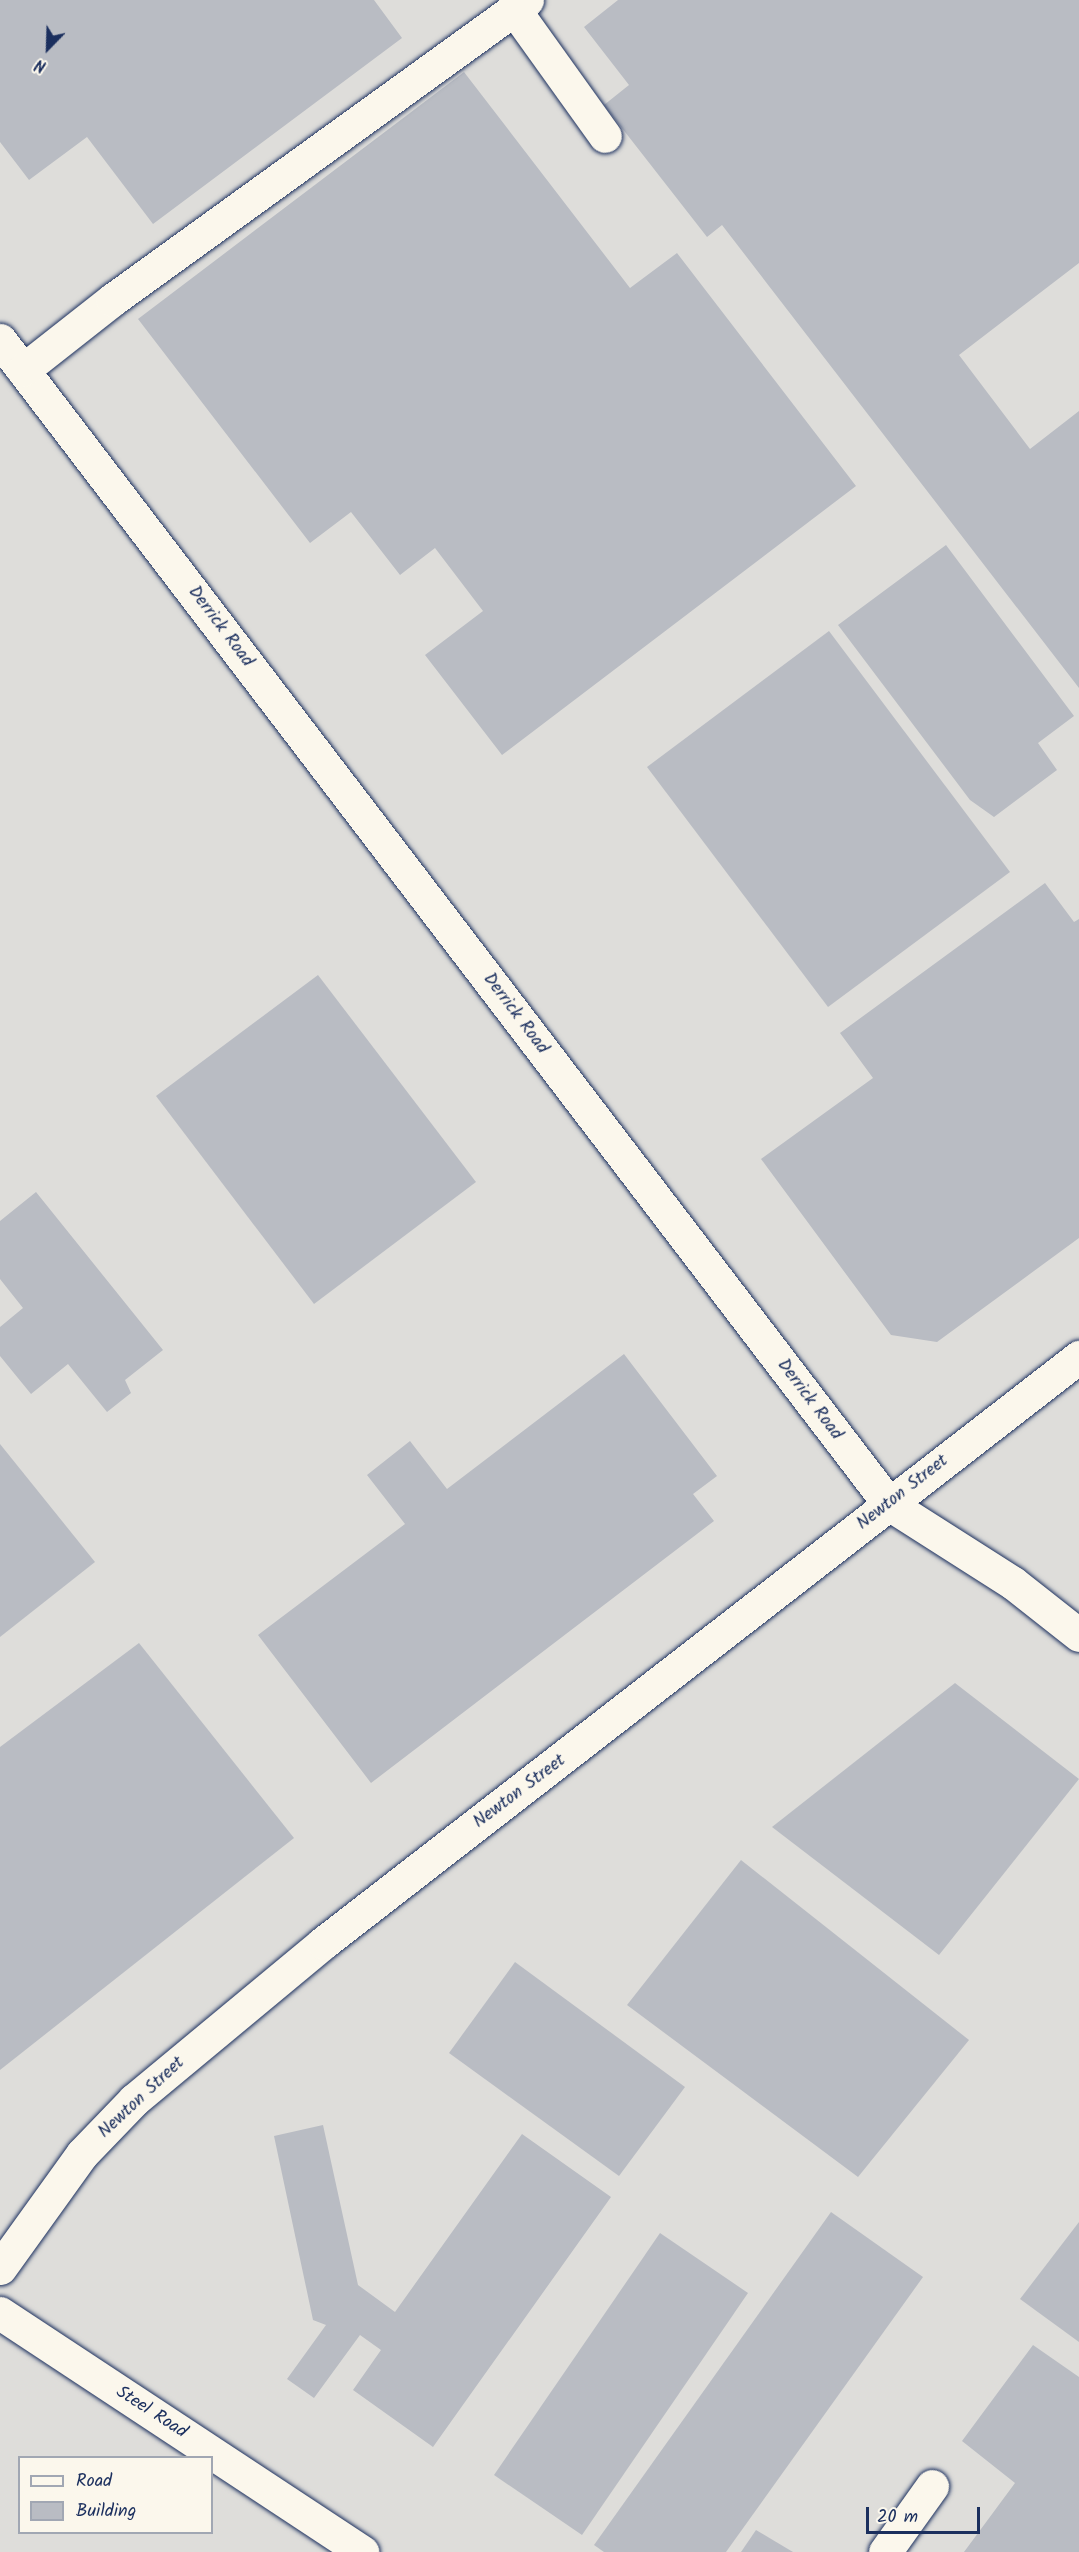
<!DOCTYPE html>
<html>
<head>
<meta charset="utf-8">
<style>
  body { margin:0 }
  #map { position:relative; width:1079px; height:2552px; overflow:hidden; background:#eeebe4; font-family:Kalam,sans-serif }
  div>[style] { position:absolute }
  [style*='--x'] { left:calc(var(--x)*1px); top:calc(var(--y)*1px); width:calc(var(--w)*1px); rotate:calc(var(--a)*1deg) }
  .built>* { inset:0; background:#deddda }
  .building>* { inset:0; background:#b9bcc3 }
  .roads { filter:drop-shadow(0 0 2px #1b2f5e) drop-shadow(0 0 2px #1b2f5e) }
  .minor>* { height:33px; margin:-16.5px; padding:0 16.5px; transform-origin:16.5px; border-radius:16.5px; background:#fbf7ec }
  span { translate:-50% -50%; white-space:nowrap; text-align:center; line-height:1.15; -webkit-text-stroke:6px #fbf7ec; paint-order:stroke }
  .street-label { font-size:18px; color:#1b2f5e }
  .legend { position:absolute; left:18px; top:2456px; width:195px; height:78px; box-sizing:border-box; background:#fbf7ec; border:2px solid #a1a7b3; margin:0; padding:8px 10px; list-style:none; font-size:18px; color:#1b2f5e }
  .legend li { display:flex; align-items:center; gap:12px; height:30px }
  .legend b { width:30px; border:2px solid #a1a7b3 }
  .north { position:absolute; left:18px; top:18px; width:60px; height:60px; -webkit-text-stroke:4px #fbf7ec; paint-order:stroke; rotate:203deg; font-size:16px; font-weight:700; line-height:24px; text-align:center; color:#1b2f5e }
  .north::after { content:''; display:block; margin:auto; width:21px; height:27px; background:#1b2f5e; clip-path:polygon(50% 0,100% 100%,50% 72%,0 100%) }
  .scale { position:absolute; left:866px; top:2507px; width:114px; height:27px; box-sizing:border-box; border:3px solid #1b2f5e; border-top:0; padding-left:8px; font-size:18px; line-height:21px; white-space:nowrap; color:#1b2f5e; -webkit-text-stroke:4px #fbf7ec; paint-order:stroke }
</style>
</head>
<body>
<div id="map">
  <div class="built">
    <div style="clip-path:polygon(evenodd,0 0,1079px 0,1079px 2552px,0 2552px,0 0,20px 2458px,212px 2458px,212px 2532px,20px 2532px,20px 2458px)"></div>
  </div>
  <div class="building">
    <div style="clip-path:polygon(0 0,374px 0,402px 38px,153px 224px,87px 137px,29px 180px,0 142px)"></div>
    <div style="clip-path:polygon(618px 0,1079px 0,1079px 263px,959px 355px,1030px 449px,1079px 411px,1079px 688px,722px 225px,707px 237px,604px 105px,629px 85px,584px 27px)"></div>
    <div style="clip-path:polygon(464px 72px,630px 288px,677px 253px,856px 486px,502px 755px,425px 655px,483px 611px,435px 548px,400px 575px,351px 512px,310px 543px,138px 319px)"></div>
    <div style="clip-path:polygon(946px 545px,1074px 716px,1038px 743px,1057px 770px,994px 817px,970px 800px,838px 625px)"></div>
    <div style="clip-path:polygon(829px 631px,1010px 872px,828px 1007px,647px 767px)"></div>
    <div style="clip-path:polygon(1045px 883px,1074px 922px,1079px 919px,1079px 1238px,937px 1342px,891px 1335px,761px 1159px,873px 1078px,840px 1033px)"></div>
    <div style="clip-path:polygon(318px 975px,476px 1182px,314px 1304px,156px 1096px)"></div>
    <div style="clip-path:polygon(36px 1192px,163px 1350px,125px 1380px,131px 1393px,107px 1412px,68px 1364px,31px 1394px,0 1356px,0 1327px,23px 1308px,0 1279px,0 1221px)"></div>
    <div style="clip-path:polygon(624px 1354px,717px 1476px,693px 1494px,714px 1521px,371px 1783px,258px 1635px,405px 1524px,367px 1475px,410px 1441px,447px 1489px)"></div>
    <div style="clip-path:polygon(0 1444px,95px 1562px,0 1637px)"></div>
    <div style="clip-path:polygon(139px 1643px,294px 1838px,0 2070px,0 1747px)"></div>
    <div style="clip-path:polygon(955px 1683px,1079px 1779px,939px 1955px,772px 1827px)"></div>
    <div style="clip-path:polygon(741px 1860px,969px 2040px,858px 2177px,627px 2005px)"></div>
    <div style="clip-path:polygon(515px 1962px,685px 2087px,619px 2176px,449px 2053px)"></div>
    <div style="clip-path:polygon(323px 2125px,358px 2285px,395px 2312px,522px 2134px,611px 2197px,433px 2447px,353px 2390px,381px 2350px,360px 2335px,314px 2398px,287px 2379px,326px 2325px,313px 2320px,274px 2136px)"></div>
    <div style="clip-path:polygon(831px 2212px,923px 2277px,726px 2552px,604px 2552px,594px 2545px)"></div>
    <div style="clip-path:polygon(1079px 2222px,1079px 2342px,1020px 2299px)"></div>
    <div style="clip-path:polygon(660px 2233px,748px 2293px,582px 2535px,494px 2475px)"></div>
    <div style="clip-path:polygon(1033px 2345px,1079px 2377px,1079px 2552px,964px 2552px,1015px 2483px,962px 2441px)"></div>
    <div style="clip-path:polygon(756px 2530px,793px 2552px,741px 2552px)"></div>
  </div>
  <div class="roads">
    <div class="minor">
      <div style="--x:514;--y:9;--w:156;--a:54.4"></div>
      <div style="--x:0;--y:340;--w:1465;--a:52.63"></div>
      <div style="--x:889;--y:1504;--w:147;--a:32.5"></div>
      <div style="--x:1013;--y:1583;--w:84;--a:38.2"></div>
      <div style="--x:23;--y:370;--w:113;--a:-38.2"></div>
      <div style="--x:112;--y:300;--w:512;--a:-35.86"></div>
      <div style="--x:0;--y:2268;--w:140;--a:-54.3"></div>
      <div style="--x:82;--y:2154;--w:75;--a:-46.1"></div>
      <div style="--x:134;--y:2100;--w:246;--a:-39.7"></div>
      <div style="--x:323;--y:1943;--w:957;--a:-37.78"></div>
      <div style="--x:0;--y:2313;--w:434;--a:33.4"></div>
      <div style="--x:885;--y:2552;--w:81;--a:-54.5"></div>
    </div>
  </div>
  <div class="street-label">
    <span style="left:220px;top:627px;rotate:53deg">Derrick Road</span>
    <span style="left:515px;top:1014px;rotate:53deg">Derrick Road</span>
    <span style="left:809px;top:1400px;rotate:53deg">Derrick Road</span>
    <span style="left:903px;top:1493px;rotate:-38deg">Newton Street</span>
    <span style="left:520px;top:1792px;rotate:-37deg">Newton Street</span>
    <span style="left:142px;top:2098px;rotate:-43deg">Newton Street</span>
    <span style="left:151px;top:2413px;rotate:33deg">Steel Road</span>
  </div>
  <ul class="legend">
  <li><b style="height:8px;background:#fbf7ec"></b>Road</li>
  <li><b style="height:16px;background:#b9bcc3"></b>Building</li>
  </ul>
  <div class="north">N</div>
  <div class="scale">20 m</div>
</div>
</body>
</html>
